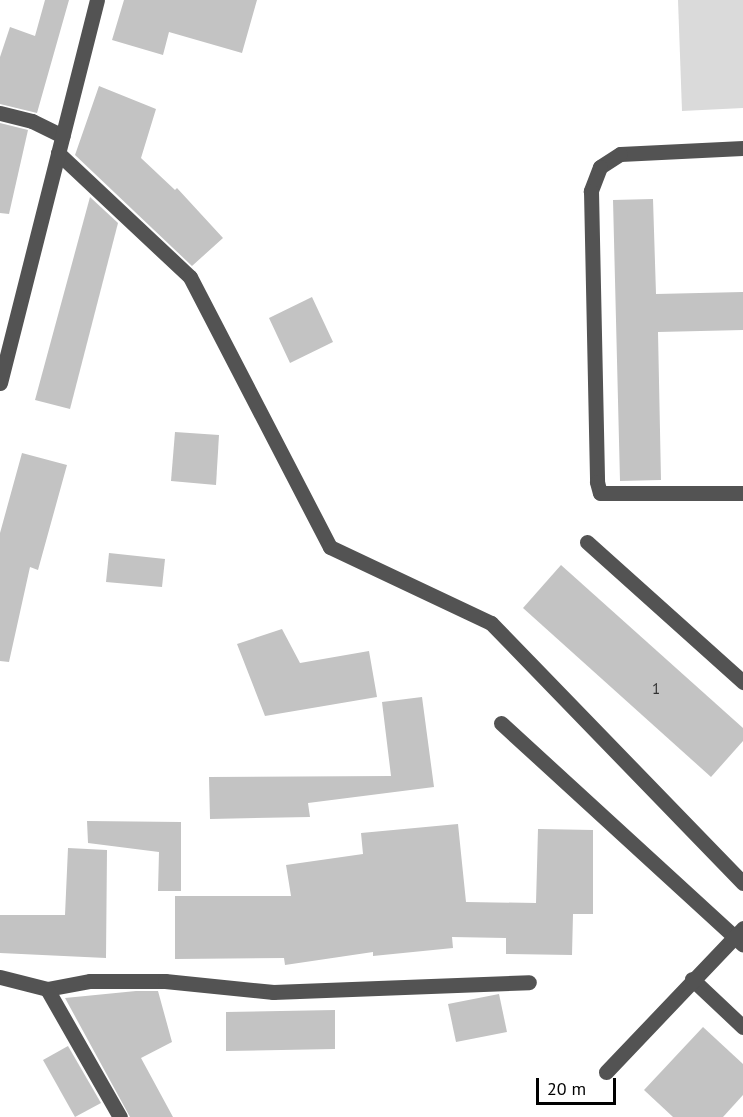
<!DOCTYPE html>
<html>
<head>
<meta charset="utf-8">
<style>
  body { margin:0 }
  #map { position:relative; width:743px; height:1117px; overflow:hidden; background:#fff; font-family:"PT Sans",sans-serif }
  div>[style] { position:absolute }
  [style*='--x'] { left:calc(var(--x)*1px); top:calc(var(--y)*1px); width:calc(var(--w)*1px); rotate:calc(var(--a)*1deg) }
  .green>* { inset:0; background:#dadada }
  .building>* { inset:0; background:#c3c3c3 }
  .minor>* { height:15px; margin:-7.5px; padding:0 7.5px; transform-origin:7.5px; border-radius:7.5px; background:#535353 }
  span { translate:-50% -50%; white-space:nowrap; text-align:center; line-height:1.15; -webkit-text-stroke:6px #fff; paint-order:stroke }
  .number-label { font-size:15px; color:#313131 }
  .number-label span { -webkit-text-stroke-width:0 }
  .scale { position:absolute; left:536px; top:1078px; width:80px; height:27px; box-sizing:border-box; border:3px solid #000; border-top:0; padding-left:8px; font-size:18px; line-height:21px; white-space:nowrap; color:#000; -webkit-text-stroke:4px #fff; paint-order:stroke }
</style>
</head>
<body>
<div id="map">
  <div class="green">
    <div style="clip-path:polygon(678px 0,743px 0,743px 108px,682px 111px)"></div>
  </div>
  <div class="building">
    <div style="clip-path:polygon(45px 0,69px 0,37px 113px,0 104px,0 57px,10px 27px,35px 36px)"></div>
    <div style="clip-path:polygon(124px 0,257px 0,242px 53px,169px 32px,163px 55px,112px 40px)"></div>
    <div style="clip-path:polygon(99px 86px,156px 109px,141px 158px,175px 190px,177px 188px,223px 238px,192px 266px,75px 155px)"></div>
    <div style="clip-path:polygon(0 123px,28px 130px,9px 214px,0 213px)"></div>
    <div style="clip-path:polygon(90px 197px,118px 223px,70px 409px,35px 400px)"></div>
    <div style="clip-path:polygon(653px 199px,656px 294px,743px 292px,743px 330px,658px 332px,661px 480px,620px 481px,613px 200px)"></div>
    <div style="clip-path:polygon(312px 297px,333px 342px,290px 363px,269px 318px)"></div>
    <div style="clip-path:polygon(175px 432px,219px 435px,216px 485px,171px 481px)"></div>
    <div style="clip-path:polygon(22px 453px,67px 465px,38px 570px,30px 567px,9px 662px,0 661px,0 533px)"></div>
    <div style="clip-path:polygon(109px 553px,165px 559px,162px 587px,106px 582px)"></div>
    <div style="clip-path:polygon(561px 565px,743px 728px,743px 741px,711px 777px,523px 608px)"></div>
    <div style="clip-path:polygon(282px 629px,300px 663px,369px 651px,377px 697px,265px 716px,237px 644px)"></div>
    <div style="clip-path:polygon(422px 697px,434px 787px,308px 803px,310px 817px,210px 819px,209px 777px,391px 776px,382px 702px)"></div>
    <div style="clip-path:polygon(87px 821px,181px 822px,181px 891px,158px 891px,159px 852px,88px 843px)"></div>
    <div style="clip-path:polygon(458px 824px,466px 902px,536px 903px,538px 829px,593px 830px,593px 914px,573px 914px,572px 955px,506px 954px,506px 938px,452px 937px,453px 948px,373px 956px,373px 952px,285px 965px,284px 958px,175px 959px,175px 896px,291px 896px,286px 865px,363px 854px,361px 833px)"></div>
    <div style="clip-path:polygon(68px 848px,107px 850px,106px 958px,0 953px,0 915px,65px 915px)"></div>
    <div style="clip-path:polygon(136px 991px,158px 991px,172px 1042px,141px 1058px,173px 1117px,130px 1117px,65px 998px)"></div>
    <div style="clip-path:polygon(499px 994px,507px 1032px,456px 1042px,448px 1004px)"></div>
    <div style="clip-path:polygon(335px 1010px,335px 1049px,226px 1051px,226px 1012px)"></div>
    <div style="clip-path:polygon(703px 1027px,743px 1064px,743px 1095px,723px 1117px,673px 1117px,644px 1090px)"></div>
    <div style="clip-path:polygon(68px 1046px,101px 1103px,75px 1117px,43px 1060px)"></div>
  </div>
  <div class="minor">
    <div style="--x:0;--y:113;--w:33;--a:14"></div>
    <div style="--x:32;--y:121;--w:34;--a:26"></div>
    <div style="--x:743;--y:148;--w:123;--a:177.2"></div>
    <div style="--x:620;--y:154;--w:24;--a:147"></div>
    <div style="--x:600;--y:167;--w:26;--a:111"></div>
    <div style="--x:591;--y:191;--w:291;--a:88.8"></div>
    <div style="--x:597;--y:482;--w:11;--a:75"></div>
    <div style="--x:600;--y:493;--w:143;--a:0"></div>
    <div style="--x:58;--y:153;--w:181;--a:43.2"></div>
    <div style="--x:190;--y:277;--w:304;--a:62.6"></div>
    <div style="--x:330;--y:547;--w:178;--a:25.3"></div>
    <div style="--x:491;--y:623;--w:362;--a:45.9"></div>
    <div style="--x:0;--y:383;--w:395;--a:-75.8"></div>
    <div style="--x:587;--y:542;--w:210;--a:41.9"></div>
    <div style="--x:501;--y:723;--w:328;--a:42.5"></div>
    <div style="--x:0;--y:977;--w:49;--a:14.3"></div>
    <div style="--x:47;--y:989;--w:44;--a:-10.5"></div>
    <div style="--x:90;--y:981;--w:75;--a:0"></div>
    <div style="--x:165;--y:981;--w:109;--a:5.8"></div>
    <div style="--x:273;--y:992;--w:256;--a:-2.2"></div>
    <div style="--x:692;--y:979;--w:70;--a:43.3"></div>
    <div style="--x:47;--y:989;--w:147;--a:60.3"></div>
    <div style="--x:606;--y:1072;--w:199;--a:-46.4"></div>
  </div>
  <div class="number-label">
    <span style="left:656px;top:689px">1</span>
  </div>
  <div class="scale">20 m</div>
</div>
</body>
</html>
